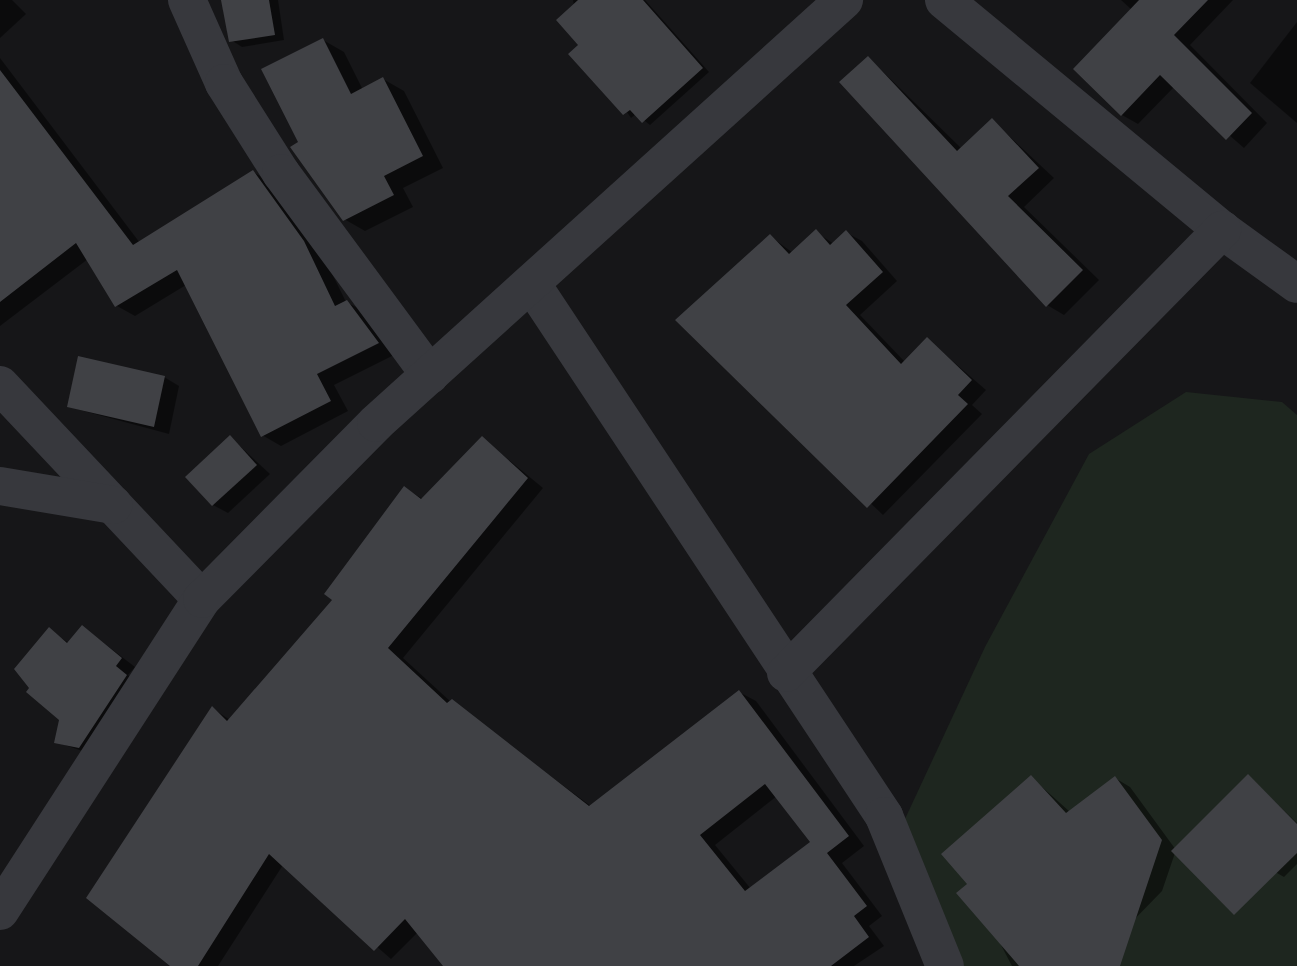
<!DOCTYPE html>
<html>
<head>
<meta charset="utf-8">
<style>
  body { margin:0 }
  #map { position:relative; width:1297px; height:966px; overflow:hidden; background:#161618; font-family:Quicksand,sans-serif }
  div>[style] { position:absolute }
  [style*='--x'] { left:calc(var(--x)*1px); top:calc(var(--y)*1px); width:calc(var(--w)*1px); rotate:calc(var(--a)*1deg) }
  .green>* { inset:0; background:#1e261f }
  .shadow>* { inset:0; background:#0007 }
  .building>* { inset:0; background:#404145 }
  .minor>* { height:38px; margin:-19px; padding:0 19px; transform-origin:19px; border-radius:19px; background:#37383d }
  span { translate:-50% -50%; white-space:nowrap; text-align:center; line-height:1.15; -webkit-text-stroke:6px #111113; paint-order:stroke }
</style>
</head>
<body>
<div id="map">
  <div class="green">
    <div style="clip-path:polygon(1186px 392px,1282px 402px,1297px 415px,1297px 966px,958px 966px,905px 819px,985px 647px,1089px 454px)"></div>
  </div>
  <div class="shadow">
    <div style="clip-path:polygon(0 0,12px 0,26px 14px,0 38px)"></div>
    <div style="clip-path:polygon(224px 0,278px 0,284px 40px,242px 47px,231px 40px)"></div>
    <div style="clip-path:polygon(573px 0,645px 0,709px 72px,650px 125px,636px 114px,631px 118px,581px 45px)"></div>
    <div style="clip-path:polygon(1121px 0,1233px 0,1190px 45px,1267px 123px,1244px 148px,1174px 87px,1138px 124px,1122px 115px,1132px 10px)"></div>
    <div style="clip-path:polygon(1297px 22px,1297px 123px,1250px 83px)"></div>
    <div style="clip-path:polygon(323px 40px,344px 52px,363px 90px,383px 79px,404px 91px,443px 168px,403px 188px,413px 207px,365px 231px,344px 219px,300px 142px)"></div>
    <div style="clip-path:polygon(0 58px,140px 243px,253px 172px,272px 183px,322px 253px,346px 302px,366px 312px,396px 354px,334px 385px,348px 411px,281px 446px,262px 435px,186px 285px,135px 316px,117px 306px,88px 259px,0 326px)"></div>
    <div style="clip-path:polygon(869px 58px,962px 149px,992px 120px,1054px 178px,1024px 207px,1099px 280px,1064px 315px,1047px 305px)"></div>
    <div style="clip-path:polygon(816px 232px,834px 244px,847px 233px,862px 241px,897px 281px,860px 315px,905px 362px,927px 339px,986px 390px,972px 405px,982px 414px,883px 515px,678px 320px,770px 236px,793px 253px)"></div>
    <div style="clip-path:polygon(164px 377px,179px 386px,169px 434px,69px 407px)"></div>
    <div style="clip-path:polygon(230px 437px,270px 474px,228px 513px,213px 505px)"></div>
    <div style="clip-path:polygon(evenodd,482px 438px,543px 488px,403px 658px,451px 702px,592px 807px,739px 692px,756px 701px,864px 846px,842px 863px,882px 916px,869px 926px,884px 946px,854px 966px,445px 966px,418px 932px,391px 959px,283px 865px,218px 966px,173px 966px,212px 708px,230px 720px,334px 600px,404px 488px,423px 499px,482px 438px,777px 796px,812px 843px,751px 889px,715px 845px,777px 796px)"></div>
    <div style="clip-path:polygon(83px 627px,135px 667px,128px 675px,140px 684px,94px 755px,56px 742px,61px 720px,49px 630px,69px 643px)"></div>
    <div style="clip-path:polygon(1031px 777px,1070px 812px,1115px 778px,1130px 787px,1176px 850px,1162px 891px,1089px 966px,1012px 966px,969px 884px)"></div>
    <div style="clip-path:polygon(1249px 777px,1297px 823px,1297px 864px,1284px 877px,1277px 873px)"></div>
  </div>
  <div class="building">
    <div style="clip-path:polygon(221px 0,269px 0,275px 35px,229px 42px)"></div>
    <div style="clip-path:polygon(578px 0,643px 0,703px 68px,642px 123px,630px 110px,623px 115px,568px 54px,578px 45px,556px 20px)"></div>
    <div style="clip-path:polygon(1139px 0,1208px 0,1174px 35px,1252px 113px,1226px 140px,1160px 75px,1121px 116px,1073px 69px)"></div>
    <div style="clip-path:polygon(323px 38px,351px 94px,383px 77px,423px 156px,384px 176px,394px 195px,343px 221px,290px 147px,298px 142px,261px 69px)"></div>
    <div style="clip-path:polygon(868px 56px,957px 151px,992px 118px,1039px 168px,1008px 196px,1083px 270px,1046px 307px,839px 82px)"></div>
    <div style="clip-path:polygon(0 70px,133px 245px,253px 170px,304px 241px,335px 306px,347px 300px,379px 343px,317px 374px,331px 401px,261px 437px,177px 270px,115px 307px,76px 243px,0 302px)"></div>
    <div style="clip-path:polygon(816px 229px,830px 245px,846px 230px,883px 272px,846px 305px,901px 364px,927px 337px,972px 380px,958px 395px,968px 404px,867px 508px,675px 320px,770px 234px,789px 254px)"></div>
    <div style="clip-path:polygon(78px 356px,165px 376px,154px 427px,67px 407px)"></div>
    <div style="clip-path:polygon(230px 435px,257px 465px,212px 506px,185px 477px)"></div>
    <div style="clip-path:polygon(evenodd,482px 436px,528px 478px,388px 648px,447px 703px,452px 699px,589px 806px,739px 690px,849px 836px,827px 853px,867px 906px,854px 916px,869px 937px,831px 966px,443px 966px,405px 919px,374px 951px,269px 854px,198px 966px,170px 966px,86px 898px,212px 706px,227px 721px,332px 600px,324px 594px,404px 486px,421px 499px,482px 436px,765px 784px,810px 842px,745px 891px,700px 835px,765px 784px)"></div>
    <div style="clip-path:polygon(82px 625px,122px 658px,116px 666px,127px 675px,79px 748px,54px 743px,59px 720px,26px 692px,29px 688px,14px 669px,49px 627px,67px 643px)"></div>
    <div style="clip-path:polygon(1248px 774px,1297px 824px,1297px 853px,1234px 915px,1171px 851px)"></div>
    <div style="clip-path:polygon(1031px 775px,1066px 813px,1115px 776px,1162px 840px,1120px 966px,1019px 966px,956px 893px,967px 884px,941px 854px)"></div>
  </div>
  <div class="minor">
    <div style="--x:187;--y:0;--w:91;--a:66"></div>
    <div style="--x:224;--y:83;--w:107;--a:57.7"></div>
    <div style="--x:281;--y:173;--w:251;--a:53.6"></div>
    <div style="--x:944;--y:0;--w:361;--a:39.6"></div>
    <div style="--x:1222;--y:230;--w:92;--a:35.8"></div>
    <div style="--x:533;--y:286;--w:636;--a:56.48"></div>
    <div style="--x:884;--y:816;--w:162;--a:67.9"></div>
    <div style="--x:0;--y:385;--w:294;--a:46.7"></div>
    <div style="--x:0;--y:486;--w:115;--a:9.5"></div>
    <div style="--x:786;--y:673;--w:622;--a:-45.46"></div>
    <div style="--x:0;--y:911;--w:372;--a:-57.1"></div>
    <div style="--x:202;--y:599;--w:247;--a:-45.3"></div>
    <div style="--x:376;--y:423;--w:631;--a:-42.11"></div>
  </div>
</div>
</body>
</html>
